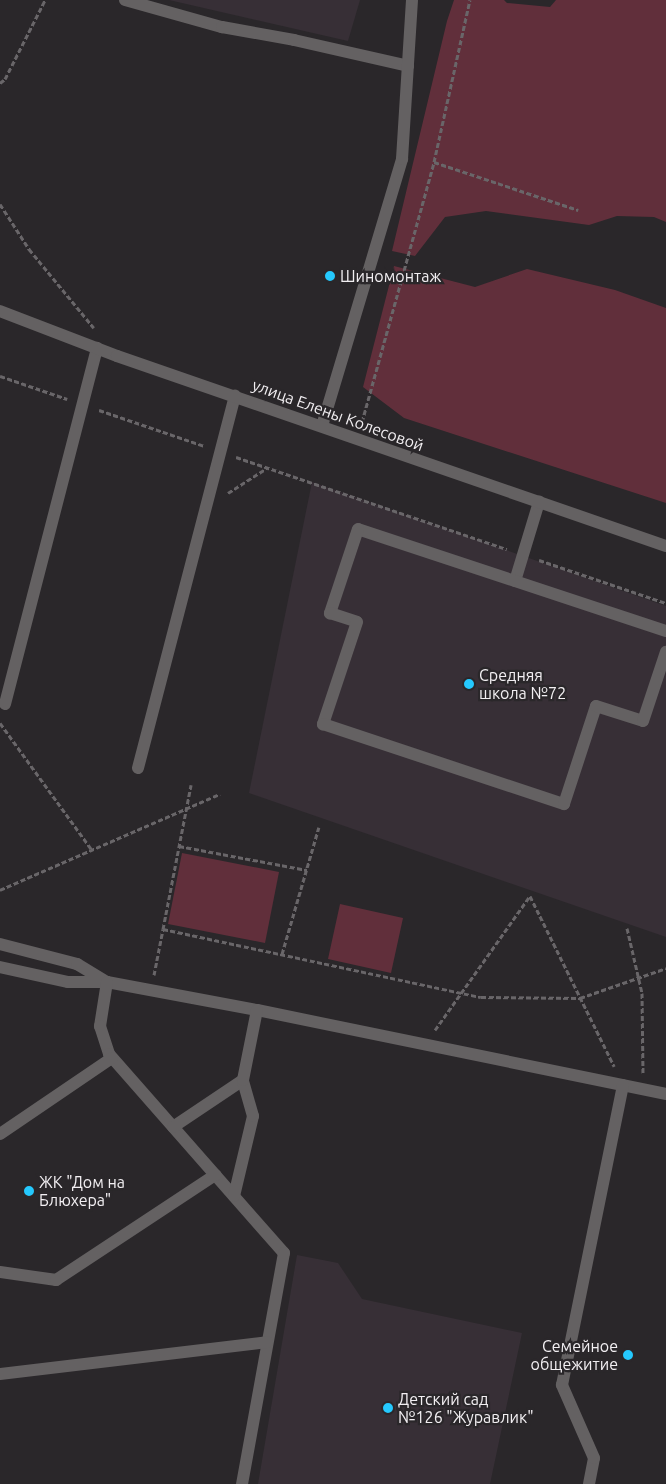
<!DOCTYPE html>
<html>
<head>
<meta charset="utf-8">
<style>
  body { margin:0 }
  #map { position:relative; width:666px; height:1484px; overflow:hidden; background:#2a272a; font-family:Ubuntu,sans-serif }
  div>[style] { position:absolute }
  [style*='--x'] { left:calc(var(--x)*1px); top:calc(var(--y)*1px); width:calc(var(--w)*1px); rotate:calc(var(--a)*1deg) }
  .built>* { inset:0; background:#372f36 }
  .green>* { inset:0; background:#612f3b }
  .path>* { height:3px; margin-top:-1.5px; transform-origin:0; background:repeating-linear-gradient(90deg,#696669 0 5px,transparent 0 7.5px) }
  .service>* { height:12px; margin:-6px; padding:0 6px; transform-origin:6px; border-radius:6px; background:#646162 }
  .tertiary>* { height:12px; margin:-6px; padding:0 6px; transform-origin:6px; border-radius:6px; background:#646162 }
  .dots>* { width:14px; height:14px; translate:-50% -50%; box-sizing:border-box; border:2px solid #2a272a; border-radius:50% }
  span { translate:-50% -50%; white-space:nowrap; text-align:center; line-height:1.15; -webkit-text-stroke:4.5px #2a272a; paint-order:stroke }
  .poi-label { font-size:16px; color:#f2eff2 }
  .left { translate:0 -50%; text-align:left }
  .right { translate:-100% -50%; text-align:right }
  .street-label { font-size:16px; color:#f2eff2 }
</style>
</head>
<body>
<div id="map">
  <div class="built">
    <div style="clip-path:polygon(169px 0,360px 0,348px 41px)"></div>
    <div style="clip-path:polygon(312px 482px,666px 606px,666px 937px,249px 793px)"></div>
    <div style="clip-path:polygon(297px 1255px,338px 1263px,362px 1299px,522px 1333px,490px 1484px,258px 1484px)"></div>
  </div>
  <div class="green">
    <div style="clip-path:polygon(454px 0,504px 0,507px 3px,550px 7px,556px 0,666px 0,666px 222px,654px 217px,617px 216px,589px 225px,486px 211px,445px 217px,415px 256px,392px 251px,447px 21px)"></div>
    <div style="clip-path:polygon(394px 266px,475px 287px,527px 269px,615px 290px,666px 308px,666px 503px,404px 418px,363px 387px)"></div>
    <div style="clip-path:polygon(182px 853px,279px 872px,265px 943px,168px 924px)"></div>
    <div style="clip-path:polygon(340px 904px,403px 918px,391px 973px,328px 959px)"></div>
  </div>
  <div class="path">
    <div style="--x:0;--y:83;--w:6;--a:-39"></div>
    <div style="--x:5;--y:79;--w:89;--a:-63.1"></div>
    <div style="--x:434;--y:162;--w:152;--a:18.4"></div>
    <div style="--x:0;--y:204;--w:54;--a:57.2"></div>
    <div style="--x:29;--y:249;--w:102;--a:50.6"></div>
    <div style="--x:0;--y:376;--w:71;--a:18.9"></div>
    <div style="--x:99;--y:410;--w:111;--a:18.9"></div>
    <div style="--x:362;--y:422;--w:270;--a:-74.5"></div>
    <div style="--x:434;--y:162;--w:166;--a:-77.5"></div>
    <div style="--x:236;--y:457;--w:286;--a:18.8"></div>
    <div style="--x:228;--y:493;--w:46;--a:-32.7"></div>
    <div style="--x:539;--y:560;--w:134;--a:18.7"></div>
    <div style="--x:0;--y:723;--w:157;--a:54.1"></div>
    <div style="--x:179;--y:846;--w:130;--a:10.6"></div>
    <div style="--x:0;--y:890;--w:240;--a:-23.6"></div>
    <div style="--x:627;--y:928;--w:67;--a:77"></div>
    <div style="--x:642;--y:993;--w:80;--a:89.3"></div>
    <div style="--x:163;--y:929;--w:147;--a:-79"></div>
    <div style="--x:282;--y:954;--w:132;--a:-73.8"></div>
    <div style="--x:154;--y:975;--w:47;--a:-78.9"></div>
    <div style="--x:163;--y:929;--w:325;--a:12.1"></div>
    <div style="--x:481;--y:997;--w:99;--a:0.6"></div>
    <div style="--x:580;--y:998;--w:91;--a:-19.2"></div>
    <div style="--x:435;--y:1030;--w:164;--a:-54.7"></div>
    <div style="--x:530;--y:896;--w:190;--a:63.7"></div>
  </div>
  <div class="service">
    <div style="--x:125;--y:0;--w:101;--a:15.6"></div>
    <div style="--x:222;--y:27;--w:73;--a:10.2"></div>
    <div style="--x:294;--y:40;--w:117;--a:12.8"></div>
    <div style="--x:322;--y:426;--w:279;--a:-73.3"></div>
    <div style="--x:402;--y:159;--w:159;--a:-86.4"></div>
    <div style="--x:515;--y:581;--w:83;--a:-73.1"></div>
    <div style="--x:666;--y:631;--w:324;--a:-161.7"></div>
    <div style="--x:358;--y:529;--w:89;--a:108.4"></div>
    <div style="--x:330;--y:613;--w:28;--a:18"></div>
    <div style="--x:357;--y:622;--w:108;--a:108.4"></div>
    <div style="--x:323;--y:724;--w:254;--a:18.4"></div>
    <div style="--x:564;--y:804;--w:103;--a:-71.9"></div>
    <div style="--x:596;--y:706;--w:49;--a:17.7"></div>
    <div style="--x:643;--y:721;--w:73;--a:-71.6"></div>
    <div style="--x:5;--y:704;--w:368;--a:-75.5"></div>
    <div style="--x:138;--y:768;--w:385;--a:-75.4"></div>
    <div style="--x:0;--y:944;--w:80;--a:14.6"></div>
    <div style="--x:77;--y:964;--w:35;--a:31"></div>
    <div style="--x:107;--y:982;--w:153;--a:10.6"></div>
    <div style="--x:257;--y:1010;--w:418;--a:11.6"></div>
    <div style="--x:0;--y:967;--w:70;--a:12.4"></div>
    <div style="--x:68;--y:982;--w:39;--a:0"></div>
    <div style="--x:107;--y:982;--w:45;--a:99"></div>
    <div style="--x:100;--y:1026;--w:29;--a:72"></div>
    <div style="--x:109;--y:1054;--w:265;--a:48.7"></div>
    <div style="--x:284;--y:1253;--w:235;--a:100.3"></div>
    <div style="--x:173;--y:1127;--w:84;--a:-33.9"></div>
    <div style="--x:0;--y:1134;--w:135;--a:-34.2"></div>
    <div style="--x:234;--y:1196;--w:82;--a:-76.6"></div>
    <div style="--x:253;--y:1116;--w:37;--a:-106"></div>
    <div style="--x:243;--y:1080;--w:71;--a:-78.7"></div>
    <div style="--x:0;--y:1272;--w:57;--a:8.1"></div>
    <div style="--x:56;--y:1280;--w:191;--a:-33.4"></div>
    <div style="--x:0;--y:1374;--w:269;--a:-6.8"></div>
    <div style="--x:589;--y:1484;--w:26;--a:-79"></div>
    <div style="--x:594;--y:1458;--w:80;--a:-113.7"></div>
    <div style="--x:562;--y:1385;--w:306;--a:-78.5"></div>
  </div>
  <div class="tertiary">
    <div style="--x:0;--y:311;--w:125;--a:21"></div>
    <div style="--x:117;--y:356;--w:581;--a:19.09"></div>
  </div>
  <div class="dots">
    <div style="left:330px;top:276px;background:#25c9fe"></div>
    <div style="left:469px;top:684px;background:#25c9fe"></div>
    <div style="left:29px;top:1191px;background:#25c9fe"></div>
    <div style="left:628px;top:1355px;background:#25c9fe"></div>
    <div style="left:388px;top:1408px;background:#25c9fe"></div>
  </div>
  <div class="poi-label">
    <span class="left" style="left:340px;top:276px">Шиномонтаж</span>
    <span class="left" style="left:479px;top:684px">Средняя<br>школа №72</span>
    <span class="left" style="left:39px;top:1191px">ЖК "Дом на<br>Блюхера"</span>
    <span class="right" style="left:618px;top:1355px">Семейное<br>общежитие</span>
    <span class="left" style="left:398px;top:1408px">Детский сад<br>№126 "Журавлик"</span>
  </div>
  <div class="street-label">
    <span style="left:338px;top:415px;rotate:20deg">улица Елены Колесовой</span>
  </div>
</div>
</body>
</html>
